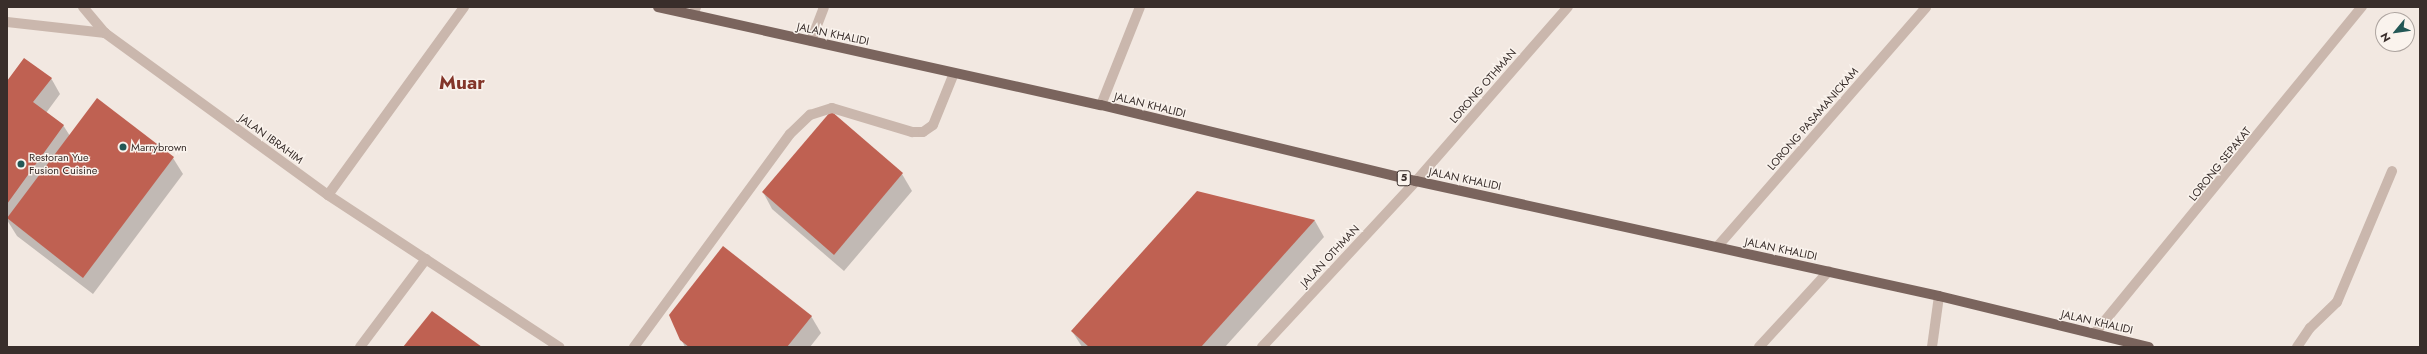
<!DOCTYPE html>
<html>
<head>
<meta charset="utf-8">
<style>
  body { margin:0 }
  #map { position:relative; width:2427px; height:354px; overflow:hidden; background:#f2e8e1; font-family:Jost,sans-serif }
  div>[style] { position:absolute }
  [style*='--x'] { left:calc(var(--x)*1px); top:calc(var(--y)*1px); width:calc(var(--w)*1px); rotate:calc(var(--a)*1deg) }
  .shadow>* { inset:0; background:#0003 }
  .building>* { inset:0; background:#bf6152 }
  .lane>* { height:10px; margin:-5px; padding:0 5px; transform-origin:5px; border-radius:5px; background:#cab7ad }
  .street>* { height:10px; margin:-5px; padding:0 5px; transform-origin:5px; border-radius:5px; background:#cab7ad }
  .primary>* { height:10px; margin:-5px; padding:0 5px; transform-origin:5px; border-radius:5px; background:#7a645d }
  .dots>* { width:11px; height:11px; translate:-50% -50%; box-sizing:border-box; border:2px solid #faf3ed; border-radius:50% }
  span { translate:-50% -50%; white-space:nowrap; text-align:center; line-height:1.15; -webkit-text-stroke:3px #faf3ed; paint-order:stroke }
  .shield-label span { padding:1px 3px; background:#faf3ed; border:1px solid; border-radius:3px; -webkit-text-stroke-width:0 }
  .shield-label { font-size:10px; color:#392e2b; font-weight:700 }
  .street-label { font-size:11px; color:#392e2b }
  .poi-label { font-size:11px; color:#392e2b }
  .left { translate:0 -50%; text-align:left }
  .town-label { font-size:19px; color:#833529; font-weight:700 }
  .frame { position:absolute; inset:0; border:8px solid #392e2b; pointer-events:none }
  .north { position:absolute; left:2375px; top:12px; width:40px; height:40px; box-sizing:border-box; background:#faf3ed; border:1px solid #ada49f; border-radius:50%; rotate:241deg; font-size:11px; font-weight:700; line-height:16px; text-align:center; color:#392e2b }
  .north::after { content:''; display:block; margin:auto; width:14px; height:18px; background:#235856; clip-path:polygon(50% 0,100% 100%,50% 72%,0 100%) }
</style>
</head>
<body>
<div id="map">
  <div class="shadow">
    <div style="clip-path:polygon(51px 78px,60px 94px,46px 113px,63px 125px,70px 136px,173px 158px,183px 174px,93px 294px,17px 236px,7px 220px,7px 83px)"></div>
    <div style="clip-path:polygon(831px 112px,902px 174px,912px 191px,844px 271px,772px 209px,763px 192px)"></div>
    <div style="clip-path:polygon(1198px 193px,1315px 221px,1324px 237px,1225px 347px,1082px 347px,1072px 331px)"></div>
    <div style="clip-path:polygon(811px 316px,821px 333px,810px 347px,685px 347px,681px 339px)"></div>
  </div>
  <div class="building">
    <div style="clip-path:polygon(24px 58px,52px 78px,33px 102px,64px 125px,7px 204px,7px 81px)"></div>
    <div style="clip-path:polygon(97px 98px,174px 157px,83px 278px,7px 218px)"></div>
    <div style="clip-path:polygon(831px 111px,903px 173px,834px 255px,762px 192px)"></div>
    <div style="clip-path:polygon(1197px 191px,1315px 220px,1201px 347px,1089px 347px,1071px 331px)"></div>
    <div style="clip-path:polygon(723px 246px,812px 316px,787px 347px,689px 347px,680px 340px,669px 315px)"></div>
    <div style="clip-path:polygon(432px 311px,482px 347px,403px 347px)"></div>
  </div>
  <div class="lane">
    <div style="--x:693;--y:15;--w:9;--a:-69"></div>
    <div style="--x:811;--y:41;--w:36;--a:-69"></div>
    <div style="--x:328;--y:195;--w:232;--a:-54.1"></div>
    <div style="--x:634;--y:347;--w:264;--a:-53.8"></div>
    <div style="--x:790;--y:134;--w:28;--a:-44"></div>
    <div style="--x:810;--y:115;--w:23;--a:-18"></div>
    <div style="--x:832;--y:108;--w:84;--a:16.7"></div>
    <div style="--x:912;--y:132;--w:11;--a:0"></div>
    <div style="--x:923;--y:132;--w:12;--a:-35"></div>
    <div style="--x:933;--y:125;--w:56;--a:-68"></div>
    <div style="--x:1759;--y:347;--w:103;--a:-47.4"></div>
    <div style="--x:2297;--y:347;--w:23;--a:-56"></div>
    <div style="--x:2310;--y:328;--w:37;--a:-44"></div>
    <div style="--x:2337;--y:302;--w:142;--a:-67.2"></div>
  </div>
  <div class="street">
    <div style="--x:83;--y:7;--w:34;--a:50"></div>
    <div style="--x:105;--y:33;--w:276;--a:36"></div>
    <div style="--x:328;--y:195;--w:277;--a:33.3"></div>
    <div style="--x:7;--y:22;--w:99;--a:6.4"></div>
    <div style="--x:1101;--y:105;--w:105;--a:-68.3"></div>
    <div style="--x:1717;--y:247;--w:318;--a:-48.9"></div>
    <div style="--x:2094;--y:334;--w:423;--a:-50.7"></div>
    <div style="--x:360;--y:347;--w:110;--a:-53.1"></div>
    <div style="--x:1262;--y:347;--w:226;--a:-47.1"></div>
    <div style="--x:1416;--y:181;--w:231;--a:-48.9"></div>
    <div style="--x:1932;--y:347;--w:51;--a:-82.2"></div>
  </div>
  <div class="primary">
    <div style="--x:658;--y:7;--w:454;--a:12.5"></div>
    <div style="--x:1101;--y:105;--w:324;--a:13.6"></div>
    <div style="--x:1416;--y:181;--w:535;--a:12.4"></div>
    <div style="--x:1939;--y:296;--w:216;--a:13.7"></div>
  </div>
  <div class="dots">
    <div style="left:123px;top:147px;background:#235856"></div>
    <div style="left:21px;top:164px;background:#235856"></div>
  </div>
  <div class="shield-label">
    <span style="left:1404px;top:178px">5</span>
  </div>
  <div class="street-label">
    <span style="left:833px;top:34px;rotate:12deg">JALAN KHALIDI</span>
    <span style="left:1483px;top:86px;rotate:-49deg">LORONG OTHMAN</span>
    <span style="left:1150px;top:105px;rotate:14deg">JALAN KHALIDI</span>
    <span style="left:1813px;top:119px;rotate:-49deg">LORONG PASAMANICKAM</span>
    <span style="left:271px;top:139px;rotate:36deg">JALAN IBRAHIM</span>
    <span style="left:2220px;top:164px;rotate:-51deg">LORONG SEPAKAT</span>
    <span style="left:1465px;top:179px;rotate:12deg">JALAN KHALIDI</span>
    <span style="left:1781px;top:249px;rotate:12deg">JALAN KHALIDI</span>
    <span style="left:1330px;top:256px;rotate:-47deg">JALAN OTHMAN</span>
    <span style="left:2097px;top:322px;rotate:13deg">JALAN KHALIDI</span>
  </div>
  <div class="poi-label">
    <span class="left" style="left:131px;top:147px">Marrybrown</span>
    <span class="left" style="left:29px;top:164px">Restoran Yue<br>Fusion Cuisine</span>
  </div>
  <div class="town-label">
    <span style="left:462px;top:83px">Muar</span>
  </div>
  <div class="frame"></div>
  <div class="north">N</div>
</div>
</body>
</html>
